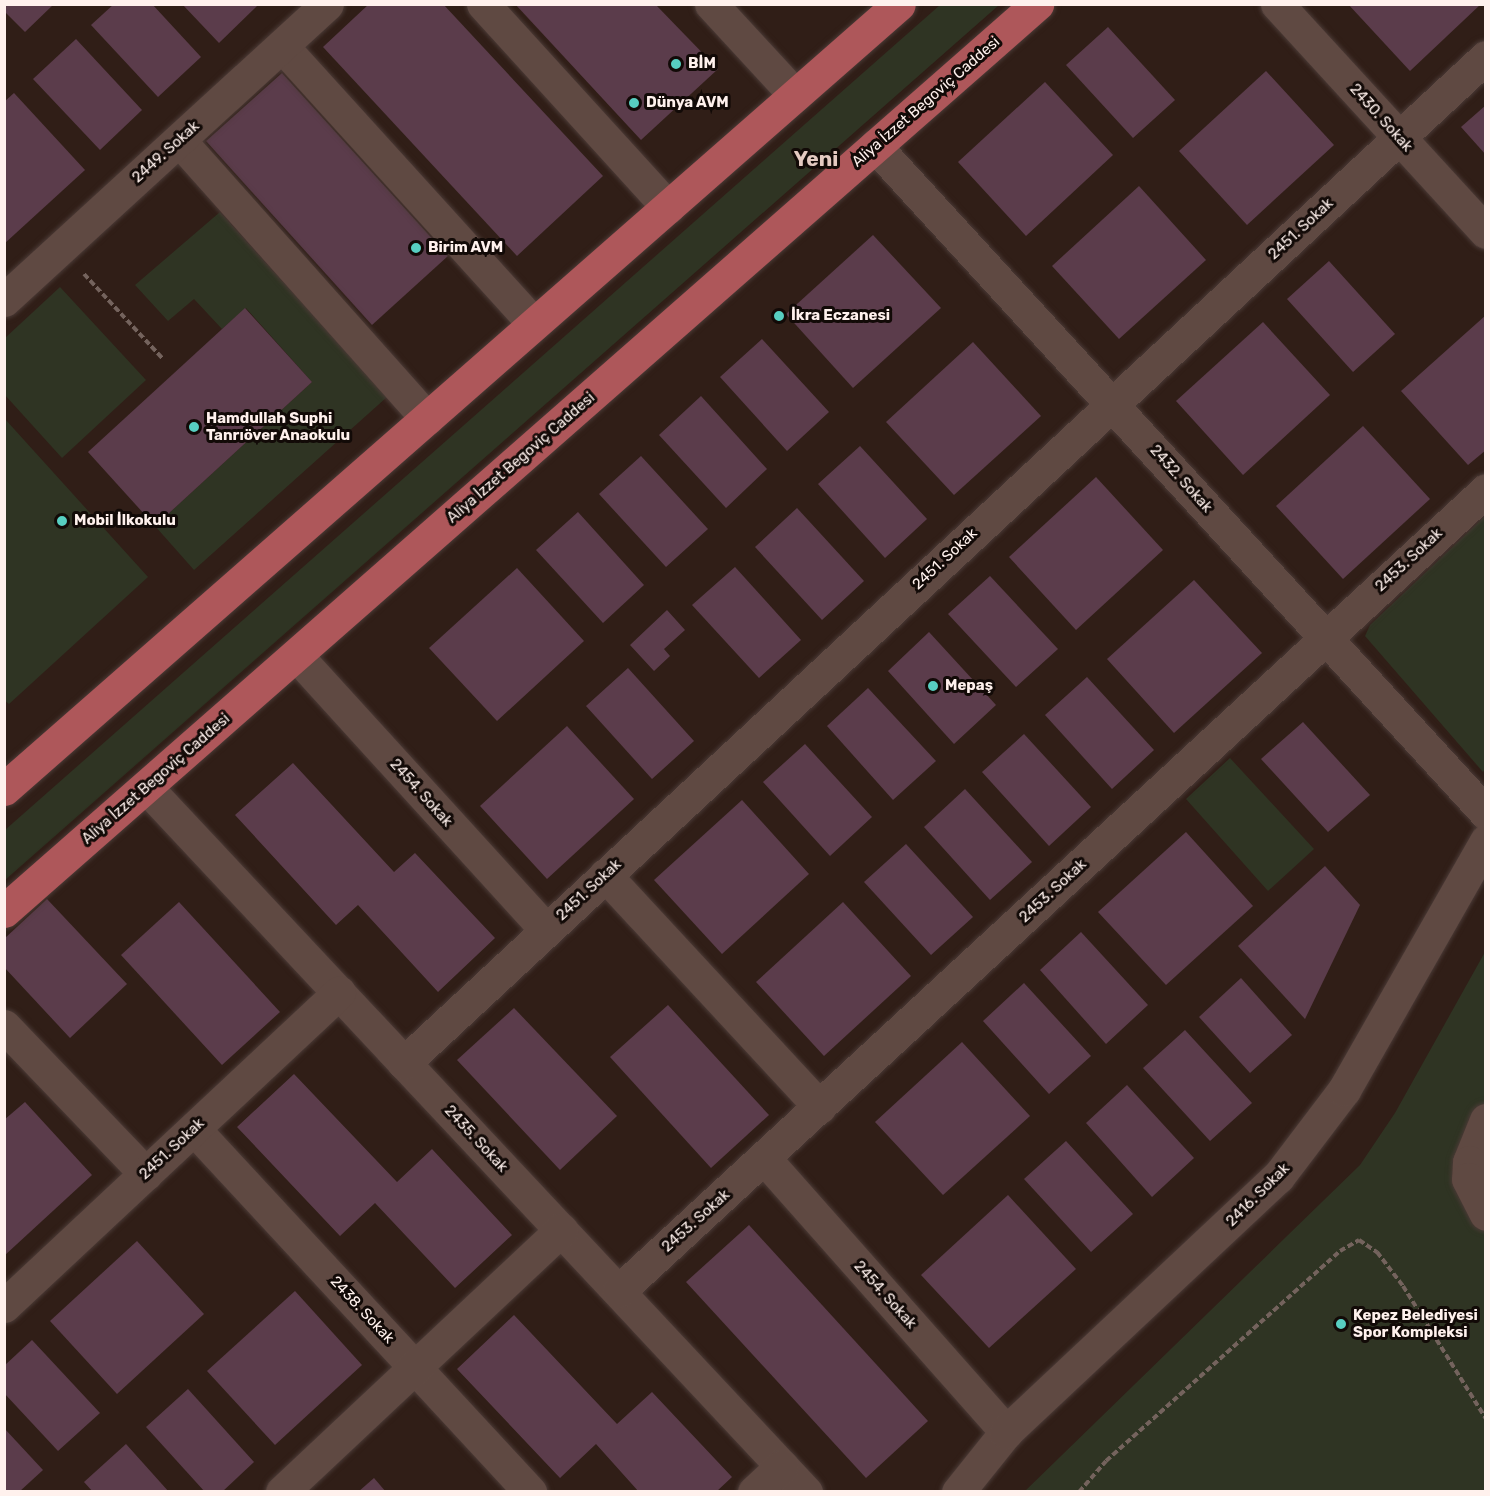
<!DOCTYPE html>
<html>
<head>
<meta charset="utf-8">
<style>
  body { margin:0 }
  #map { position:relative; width:1490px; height:1496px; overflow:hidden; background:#301e17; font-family:Rubik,sans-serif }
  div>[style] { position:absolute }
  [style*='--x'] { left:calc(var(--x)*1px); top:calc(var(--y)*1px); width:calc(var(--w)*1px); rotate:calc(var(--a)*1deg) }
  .green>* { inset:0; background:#2f3423 }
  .building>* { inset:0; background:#5b3c4b }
  .path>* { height:4px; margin-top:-2px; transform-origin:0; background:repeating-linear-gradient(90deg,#74635d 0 6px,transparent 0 9px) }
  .roads { filter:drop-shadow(0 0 2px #4a3a36) drop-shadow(0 0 2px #4a3a36) }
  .minor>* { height:33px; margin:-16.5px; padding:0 16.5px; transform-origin:16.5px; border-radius:16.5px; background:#5f4942 }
  .major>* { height:33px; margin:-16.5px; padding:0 16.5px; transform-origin:16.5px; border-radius:16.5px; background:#ae575a }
  .dots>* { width:16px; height:16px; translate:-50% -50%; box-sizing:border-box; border:3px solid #120a07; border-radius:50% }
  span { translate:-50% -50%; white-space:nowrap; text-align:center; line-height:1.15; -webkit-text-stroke:6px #120a07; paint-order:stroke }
  .poi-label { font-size:15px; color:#fff1ed; font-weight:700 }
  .left { translate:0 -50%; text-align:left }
  .street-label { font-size:15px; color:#fff1ed }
  .district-label { font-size:21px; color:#e4cac1; font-weight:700 }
  .frame { position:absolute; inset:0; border:6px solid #fff1ed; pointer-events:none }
</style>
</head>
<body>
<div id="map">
  <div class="green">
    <div style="clip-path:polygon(940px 5px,999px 5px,5px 880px,5px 830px)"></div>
    <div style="clip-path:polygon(220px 212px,387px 397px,194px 570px,155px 526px,312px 382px,246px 308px,222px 329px,194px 299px,168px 321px,135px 285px)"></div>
    <div style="clip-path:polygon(60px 287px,146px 380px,62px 458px,4px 394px,5px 338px)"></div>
    <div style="clip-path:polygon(5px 419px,148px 577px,9px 704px,4px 700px)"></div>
    <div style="clip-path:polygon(1485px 516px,1486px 767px,1483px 772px,1365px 636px,1370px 625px)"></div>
    <div style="clip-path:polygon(1230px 758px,1314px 849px,1268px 891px,1186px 799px)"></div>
    <div style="clip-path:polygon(1485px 952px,1485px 1491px,1024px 1492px,1360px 1165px,1395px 1113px)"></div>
  </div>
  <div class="building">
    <div style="clip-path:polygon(4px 4px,54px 4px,25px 32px,4px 11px)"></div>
    <div style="clip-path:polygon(114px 4px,152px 4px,201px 57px,158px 97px,91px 25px)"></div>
    <div style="clip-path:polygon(182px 4px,259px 4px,219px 43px)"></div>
    <div style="clip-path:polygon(369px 4px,443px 4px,603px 176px,517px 256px,323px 47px)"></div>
    <div style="clip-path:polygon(515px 4px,655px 4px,718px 69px,641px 140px)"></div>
    <div style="clip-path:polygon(1348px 4px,1481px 4px,1410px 71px)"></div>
    <div style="clip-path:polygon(1108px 27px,1175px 100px,1133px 138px,1066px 65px)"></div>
    <div style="clip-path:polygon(76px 39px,142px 110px,100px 150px,33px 79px)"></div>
    <div style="clip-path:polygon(1266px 71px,1334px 145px,1247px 225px,1179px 151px)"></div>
    <div style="clip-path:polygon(282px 73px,448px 256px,372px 325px,206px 141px)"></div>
    <div style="clip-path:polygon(1045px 82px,1113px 155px,1026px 236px,958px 162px)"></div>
    <div style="clip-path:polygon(14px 93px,85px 170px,4px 244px,4px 102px)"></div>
    <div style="clip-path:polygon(1486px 105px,1486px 155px,1461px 127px)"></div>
    <div style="clip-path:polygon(1139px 186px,1206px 260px,1119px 339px,1052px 266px)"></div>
    <div style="clip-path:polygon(873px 235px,941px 308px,853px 388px,786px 314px)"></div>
    <div style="clip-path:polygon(1329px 261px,1395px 334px,1353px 372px,1287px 299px)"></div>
    <div style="clip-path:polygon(245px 308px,312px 382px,155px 526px,88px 452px)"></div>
    <div style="clip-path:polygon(1486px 315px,1486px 450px,1468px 465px,1401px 391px)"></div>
    <div style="clip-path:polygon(1263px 322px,1330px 395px,1243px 475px,1176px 401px)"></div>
    <div style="clip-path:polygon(762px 339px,829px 412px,787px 451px,720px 377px)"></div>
    <div style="clip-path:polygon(973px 342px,1041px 416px,954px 495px,886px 422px)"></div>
    <div style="clip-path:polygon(701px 396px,767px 469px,726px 508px,659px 435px)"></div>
    <div style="clip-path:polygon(1363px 426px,1430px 499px,1343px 579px,1276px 506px)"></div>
    <div style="clip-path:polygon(860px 446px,927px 519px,885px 558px,818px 484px)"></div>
    <div style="clip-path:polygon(641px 456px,708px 529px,666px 567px,599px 494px)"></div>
    <div style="clip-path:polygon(1096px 477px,1163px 550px,1076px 630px,1009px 557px)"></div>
    <div style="clip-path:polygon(797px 508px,864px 581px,822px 620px,755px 547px)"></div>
    <div style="clip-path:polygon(578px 512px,644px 585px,603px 623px,536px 550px)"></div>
    <div style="clip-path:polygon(735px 567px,801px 640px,759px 678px,692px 605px)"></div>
    <div style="clip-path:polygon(517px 568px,584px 641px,497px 721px,429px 648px)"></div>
    <div style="clip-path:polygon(990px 576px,1058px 649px,1016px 687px,948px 614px)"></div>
    <div style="clip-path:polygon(1194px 580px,1262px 653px,1174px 733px,1107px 659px)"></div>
    <div style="clip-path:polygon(667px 610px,685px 630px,664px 649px,670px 656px,654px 671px,630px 645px)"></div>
    <div style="clip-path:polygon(929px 632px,996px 705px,954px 744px,888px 671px)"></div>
    <div style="clip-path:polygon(628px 668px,694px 741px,652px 779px,586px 706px)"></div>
    <div style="clip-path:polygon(1087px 677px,1154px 750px,1112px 789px,1045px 715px)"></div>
    <div style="clip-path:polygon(868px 688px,936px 761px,893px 800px,827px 726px)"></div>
    <div style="clip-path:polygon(1303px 722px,1370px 795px,1328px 832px,1261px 759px)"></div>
    <div style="clip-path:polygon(567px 726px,634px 799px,547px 879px,480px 806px)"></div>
    <div style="clip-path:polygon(1024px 734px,1091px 807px,1049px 846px,982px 772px)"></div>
    <div style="clip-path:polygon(805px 744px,872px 817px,830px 856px,763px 782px)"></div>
    <div style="clip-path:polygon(293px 763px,394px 872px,415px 853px,495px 938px,438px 992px,358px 905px,336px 925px,235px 815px)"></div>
    <div style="clip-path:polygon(965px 789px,1032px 862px,990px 900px,924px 827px)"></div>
    <div style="clip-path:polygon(742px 800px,809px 874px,722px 954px,654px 880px)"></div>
    <div style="clip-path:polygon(1186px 832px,1253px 906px,1166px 985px,1098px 912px)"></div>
    <div style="clip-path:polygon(906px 844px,973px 917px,931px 955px,864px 882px)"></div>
    <div style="clip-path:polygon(1325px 866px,1360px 905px,1305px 1019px,1238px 946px)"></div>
    <div style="clip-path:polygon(47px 899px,127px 984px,70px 1038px,4px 967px,4px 939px)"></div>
    <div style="clip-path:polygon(179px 902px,280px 1012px,222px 1065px,121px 955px)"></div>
    <div style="clip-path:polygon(843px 902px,911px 976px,824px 1056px,756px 982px)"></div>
    <div style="clip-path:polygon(1081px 932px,1148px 1005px,1106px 1044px,1040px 970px)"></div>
    <div style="clip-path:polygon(1241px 978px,1292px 1035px,1250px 1073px,1199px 1017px)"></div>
    <div style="clip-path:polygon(1024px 983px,1091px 1056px,1049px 1094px,983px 1021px)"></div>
    <div style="clip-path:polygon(668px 1005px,769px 1115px,711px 1168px,610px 1057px)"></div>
    <div style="clip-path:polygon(514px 1008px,617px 1116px,560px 1170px,457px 1060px)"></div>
    <div style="clip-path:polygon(1185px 1030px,1252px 1103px,1210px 1141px,1143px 1068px)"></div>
    <div style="clip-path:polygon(962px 1042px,1030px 1116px,943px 1195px,875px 1122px)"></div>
    <div style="clip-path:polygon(294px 1074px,397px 1182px,432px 1149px,512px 1235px,455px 1288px,375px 1203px,340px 1236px,237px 1127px)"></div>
    <div style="clip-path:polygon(1127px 1085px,1194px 1158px,1152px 1197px,1086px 1123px)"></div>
    <div style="clip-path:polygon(25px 1102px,92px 1175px,4px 1256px,4px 1120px)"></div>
    <div style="clip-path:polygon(1066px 1141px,1133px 1214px,1091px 1252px,1024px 1179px)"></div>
    <div style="clip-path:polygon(1008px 1195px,1076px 1269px,989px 1348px,921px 1275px)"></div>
    <div style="clip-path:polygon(749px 1225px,928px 1421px,866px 1478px,686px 1282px)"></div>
    <div style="clip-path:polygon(137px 1241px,204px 1314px,117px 1394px,50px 1321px)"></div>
    <div style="clip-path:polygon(295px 1291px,362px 1365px,275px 1445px,207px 1371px)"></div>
    <div style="clip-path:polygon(514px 1315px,617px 1424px,652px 1392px,732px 1477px,716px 1492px,639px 1492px,596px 1444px,560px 1478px,457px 1369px)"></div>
    <div style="clip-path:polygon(32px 1340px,100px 1413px,58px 1451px,4px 1393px,4px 1366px)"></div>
    <div style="clip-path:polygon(188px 1389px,254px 1462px,222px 1492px,205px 1492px,146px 1427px)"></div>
    <div style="clip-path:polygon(4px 1428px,43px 1470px,19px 1492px,4px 1492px)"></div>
    <div style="clip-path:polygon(126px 1444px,169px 1492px,93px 1492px,84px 1482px)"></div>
    <div style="clip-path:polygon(374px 1478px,386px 1492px,358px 1492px)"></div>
  </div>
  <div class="path">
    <div style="--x:84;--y:274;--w:116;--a:47.1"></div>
    <div style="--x:1079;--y:1492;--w:41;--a:-48.9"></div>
    <div style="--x:1106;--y:1461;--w:314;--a:-41.9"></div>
    <div style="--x:1340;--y:1251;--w:22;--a:-30"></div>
    <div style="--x:1359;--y:1240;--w:22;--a:34"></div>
    <div style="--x:1377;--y:1252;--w:43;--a:52.6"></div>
    <div style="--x:1403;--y:1286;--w:157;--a:58"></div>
  </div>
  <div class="roads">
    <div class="minor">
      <div style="--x:483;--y:4;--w:275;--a:47.7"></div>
      <div style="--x:711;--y:4;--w:124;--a:47.3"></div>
      <div style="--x:1277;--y:4;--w:309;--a:47.5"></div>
      <div style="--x:282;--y:46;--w:375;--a:47.8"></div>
      <div style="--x:179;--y:140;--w:373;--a:48.3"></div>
      <div style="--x:875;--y:146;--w:905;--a:47.51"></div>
      <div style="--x:4;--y:300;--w:438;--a:-42.5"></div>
      <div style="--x:296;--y:655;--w:372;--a:47.7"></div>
      <div style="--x:146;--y:787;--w:966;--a:46.89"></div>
      <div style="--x:605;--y:875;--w:316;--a:47.2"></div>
      <div style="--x:4;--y:1026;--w:205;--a:46.2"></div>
      <div style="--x:404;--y:1063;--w:1477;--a:-42.92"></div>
      <div style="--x:1486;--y:1120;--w:45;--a:112"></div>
      <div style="--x:1469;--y:1162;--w:17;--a:93"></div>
      <div style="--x:1468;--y:1179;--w:39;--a:63"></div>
      <div style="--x:194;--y:1129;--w:495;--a:47.2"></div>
      <div style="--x:764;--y:1158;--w:366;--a:48.5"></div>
      <div style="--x:619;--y:1291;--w:1180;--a:-42.73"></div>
      <div style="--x:4;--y:1306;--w:459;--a:-43.1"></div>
      <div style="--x:282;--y:1492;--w:383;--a:-43.2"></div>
      <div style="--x:754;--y:1492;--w:38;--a:-43"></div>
      <div style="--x:958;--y:1492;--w:77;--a:-51.3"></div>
      <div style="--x:1006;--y:1432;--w:373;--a:-43.2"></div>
      <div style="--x:1278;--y:1177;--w:109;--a:-52.8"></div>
      <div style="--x:1344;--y:1090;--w:287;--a:-60.3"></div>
    </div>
    <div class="major">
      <div style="--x:4;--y:789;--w:1190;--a:-41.25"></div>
      <div style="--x:4;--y:911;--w:1375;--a:-41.28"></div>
    </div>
  </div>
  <div class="dots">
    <div style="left:676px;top:64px;background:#57cec1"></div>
    <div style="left:634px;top:103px;background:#57cec1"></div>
    <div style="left:416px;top:248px;background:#57cec1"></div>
    <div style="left:779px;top:316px;background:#57cec1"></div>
    <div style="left:194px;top:427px;background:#57cec1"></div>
    <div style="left:62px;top:521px;background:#57cec1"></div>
    <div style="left:933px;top:686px;background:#57cec1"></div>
    <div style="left:1341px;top:1324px;background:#57cec1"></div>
  </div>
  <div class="poi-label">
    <span class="left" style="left:688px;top:64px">BİM</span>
    <span class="left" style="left:646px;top:103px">Dünya AVM</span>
    <span class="left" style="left:428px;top:248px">Birim AVM</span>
    <span class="left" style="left:791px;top:316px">İkra Eczanesi</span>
    <span class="left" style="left:206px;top:427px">Hamdullah Suphi<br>Tanrıöver Anaokulu</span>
    <span class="left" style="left:74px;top:521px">Mobil İlkokulu</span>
    <span class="left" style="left:945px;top:686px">Mepaş</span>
    <span class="left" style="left:1353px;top:1324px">Kepez Belediyesi<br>Spor Kompleksi</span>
  </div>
  <div class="street-label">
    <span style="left:926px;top:102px;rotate:-41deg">Aliya İzzet Begoviç Caddesi</span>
    <span style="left:1381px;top:118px;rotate:48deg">2430. Sokak</span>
    <span style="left:166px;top:152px;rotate:-42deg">2449. Sokak</span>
    <span style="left:1301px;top:229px;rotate:-43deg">2451. Sokak</span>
    <span style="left:521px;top:458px;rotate:-41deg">Aliya İzzet Begoviç Caddesi</span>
    <span style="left:1181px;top:479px;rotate:48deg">2432. Sokak</span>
    <span style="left:945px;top:559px;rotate:-43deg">2451. Sokak</span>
    <span style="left:1409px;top:560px;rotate:-43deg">2453. Sokak</span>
    <span style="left:156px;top:779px;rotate:-41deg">Aliya İzzet Begoviç Caddesi</span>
    <span style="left:421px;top:793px;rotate:48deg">2454. Sokak</span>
    <span style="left:589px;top:890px;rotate:-43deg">2451. Sokak</span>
    <span style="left:1053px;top:891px;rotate:-43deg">2453. Sokak</span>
    <span style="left:476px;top:1139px;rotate:47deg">2435. Sokak</span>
    <span style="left:172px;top:1149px;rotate:-43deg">2451. Sokak</span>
    <span style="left:1258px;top:1195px;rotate:-45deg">2416. Sokak</span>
    <span style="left:696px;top:1221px;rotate:-42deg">2453. Sokak</span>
    <span style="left:885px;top:1295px;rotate:48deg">2454. Sokak</span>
    <span style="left:362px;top:1310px;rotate:47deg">2438. Sokak</span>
  </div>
  <div class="district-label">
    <span style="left:816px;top:159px">Yeni</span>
  </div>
  <div class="frame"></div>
</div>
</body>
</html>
